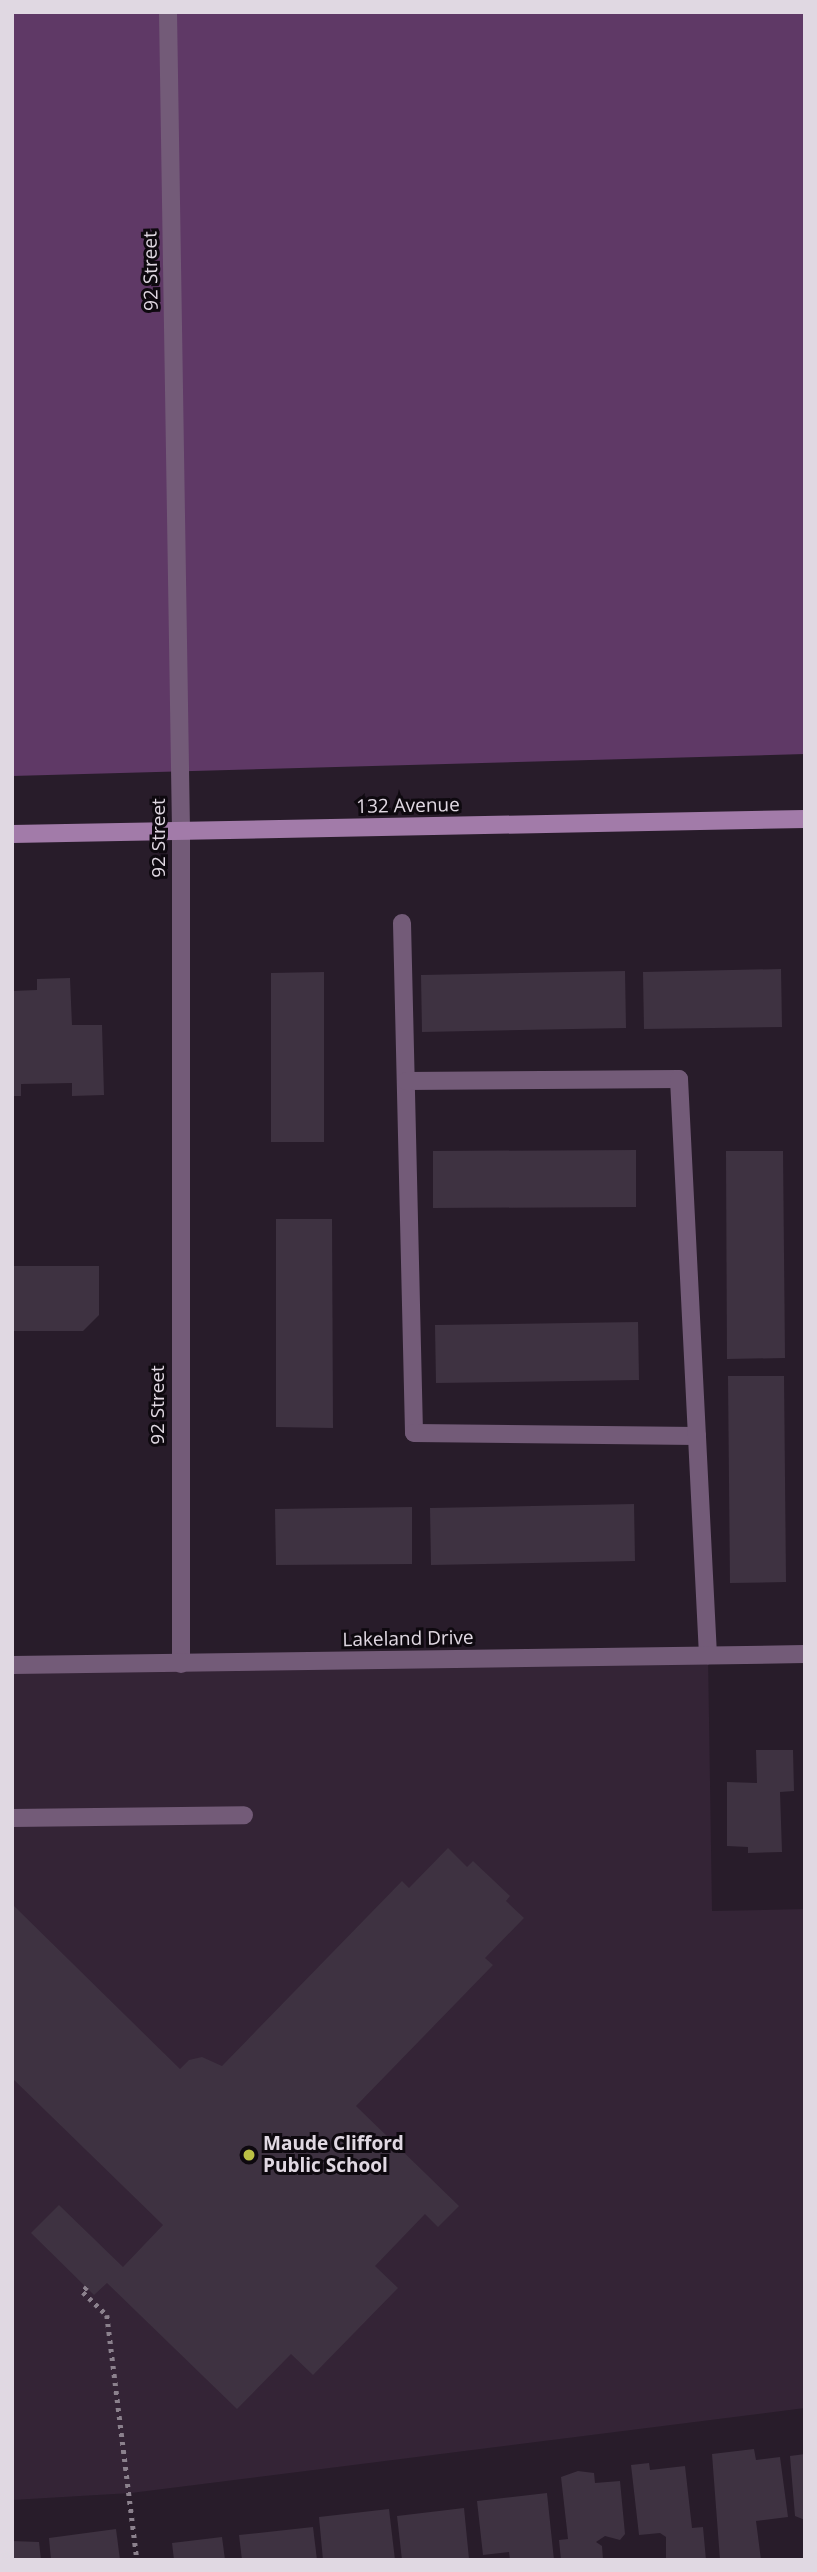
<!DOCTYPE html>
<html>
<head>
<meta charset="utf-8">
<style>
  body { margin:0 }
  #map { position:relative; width:817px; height:2572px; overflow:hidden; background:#281c2a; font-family:"Open Sans",sans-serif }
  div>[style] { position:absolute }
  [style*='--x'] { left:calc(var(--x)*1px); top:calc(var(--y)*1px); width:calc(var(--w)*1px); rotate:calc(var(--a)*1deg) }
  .built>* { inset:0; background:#342436 }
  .green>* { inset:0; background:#5f3966 }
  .building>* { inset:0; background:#3e3241 }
  .path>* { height:4.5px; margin-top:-2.25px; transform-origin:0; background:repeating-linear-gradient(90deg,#8b818d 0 3.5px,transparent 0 8.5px) }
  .service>* { height:18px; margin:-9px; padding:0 9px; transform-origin:9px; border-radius:9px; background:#735b78 }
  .minor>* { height:18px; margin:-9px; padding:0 9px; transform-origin:9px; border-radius:9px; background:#735b78 }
  .tertiary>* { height:18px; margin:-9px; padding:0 9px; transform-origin:9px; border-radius:9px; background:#735b78 }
  .secondary>* { height:18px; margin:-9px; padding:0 9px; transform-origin:9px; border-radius:9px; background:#a27ba9 }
  .dots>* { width:19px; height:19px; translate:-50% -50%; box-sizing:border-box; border:4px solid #0e090f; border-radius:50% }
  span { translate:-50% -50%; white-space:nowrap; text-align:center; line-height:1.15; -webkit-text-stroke:6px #0e090f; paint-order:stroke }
  .street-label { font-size:19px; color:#e0d8e2 }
  .poi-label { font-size:19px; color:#e0d8e2; font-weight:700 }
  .left { translate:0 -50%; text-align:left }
  .frame { position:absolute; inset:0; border:14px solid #e0d8e2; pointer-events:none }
</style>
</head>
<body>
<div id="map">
  <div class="built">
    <div style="clip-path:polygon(708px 1655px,712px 1911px,805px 1909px,805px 2408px,131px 2493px,12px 2500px,12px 1665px)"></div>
  </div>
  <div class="green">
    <div style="clip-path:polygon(12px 12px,805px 12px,805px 754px,12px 776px)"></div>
  </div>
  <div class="building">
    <div style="clip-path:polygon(781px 969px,782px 1027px,644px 1029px,643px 972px)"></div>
    <div style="clip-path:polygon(625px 971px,626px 1028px,422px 1032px,421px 975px)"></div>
    <div style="clip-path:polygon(324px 972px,324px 1142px,271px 1142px,271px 973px)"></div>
    <div style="clip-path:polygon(70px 978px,72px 1025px,102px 1025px,104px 1095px,72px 1096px,72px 1083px,21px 1084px,21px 1096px,12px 1096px,12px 991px,37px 990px,37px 979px)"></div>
    <div style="clip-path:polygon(636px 1150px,636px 1207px,433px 1208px,433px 1151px)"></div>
    <div style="clip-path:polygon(726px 1151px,783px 1151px,785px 1358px,727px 1359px)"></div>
    <div style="clip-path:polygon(276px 1219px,332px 1219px,333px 1428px,276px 1427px)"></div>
    <div style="clip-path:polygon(12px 1266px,99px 1266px,99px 1315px,83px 1331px,12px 1331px)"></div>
    <div style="clip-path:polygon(638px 1322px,639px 1380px,436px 1383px,435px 1325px)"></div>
    <div style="clip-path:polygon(728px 1376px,784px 1376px,786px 1582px,730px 1583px)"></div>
    <div style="clip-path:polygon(634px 1504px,635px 1561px,431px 1565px,430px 1508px)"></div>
    <div style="clip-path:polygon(412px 1507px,412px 1564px,276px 1565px,275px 1509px)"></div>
    <div style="clip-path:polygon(756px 1750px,793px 1750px,794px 1791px,780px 1792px,782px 1852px,748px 1853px,748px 1847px,727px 1846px,727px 1782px,757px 1783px)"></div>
    <div style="clip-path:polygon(448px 1848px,467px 1867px,473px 1861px,510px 1896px,506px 1901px,524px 1918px,485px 1958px,493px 1965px,356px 2106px,459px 2206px,438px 2227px,425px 2214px,375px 2266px,398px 2288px,313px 2375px,291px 2354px,237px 2409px,107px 2283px,94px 2295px,31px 2233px,59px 2205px,123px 2267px,163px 2225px,12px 2078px,12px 1904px,180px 2069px,189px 2060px,202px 2057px,222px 2066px,402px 1881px,409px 1888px)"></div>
    <div style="clip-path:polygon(754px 2449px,756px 2460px,780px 2457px,788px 2517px,756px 2521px,761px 2560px,720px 2560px,712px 2454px)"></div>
    <div style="clip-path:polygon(805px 2454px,805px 2520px,795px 2516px,790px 2456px)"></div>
    <div style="clip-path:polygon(649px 2463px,650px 2470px,685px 2466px,692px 2528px,703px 2527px,706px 2560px,666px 2560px,666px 2537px,660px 2533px,639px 2535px,631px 2465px)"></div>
    <div style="clip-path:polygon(578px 2471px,594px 2473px,595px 2483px,620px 2481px,625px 2534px,620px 2540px,605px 2536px,596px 2542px,602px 2546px,603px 2560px,561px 2560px,559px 2540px,568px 2539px,561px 2477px)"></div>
    <div style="clip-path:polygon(547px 2493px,554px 2560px,510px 2560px,509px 2552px,483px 2555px,477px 2501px)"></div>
    <div style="clip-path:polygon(464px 2508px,469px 2559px,402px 2560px,397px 2516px)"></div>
    <div style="clip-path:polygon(389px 2509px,395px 2560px,323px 2560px,319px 2517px)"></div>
    <div style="clip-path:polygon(313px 2527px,317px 2560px,242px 2560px,239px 2535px)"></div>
    <div style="clip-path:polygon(116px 2529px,120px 2560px,51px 2560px,49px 2538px)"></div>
    <div style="clip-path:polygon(222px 2537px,225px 2560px,174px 2560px,172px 2543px)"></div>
    <div style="clip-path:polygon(12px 2541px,39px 2542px,41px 2560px,12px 2560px)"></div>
  </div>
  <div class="path">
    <div style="--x:87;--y:2287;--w:6;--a:129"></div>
    <div style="--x:83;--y:2292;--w:33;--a:44"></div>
    <div style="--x:107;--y:2315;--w:247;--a:83"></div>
  </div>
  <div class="service">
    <div style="--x:12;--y:1818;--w:232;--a:-0.7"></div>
  </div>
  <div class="minor">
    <div style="--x:402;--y:923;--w:510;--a:88.65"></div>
    <div style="--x:414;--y:1433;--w:283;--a:0.6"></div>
    <div style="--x:406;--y:1081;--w:273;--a:-0.4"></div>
    <div style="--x:679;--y:1079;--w:577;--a:87.12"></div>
  </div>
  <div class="tertiary">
    <div style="--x:168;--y:12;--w:819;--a:89.09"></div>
    <div style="--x:181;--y:831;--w:833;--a:90"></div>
    <div style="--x:12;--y:1665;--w:793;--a:-0.79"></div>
  </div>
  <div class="secondary">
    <div style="--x:12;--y:834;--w:793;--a:-1.08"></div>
  </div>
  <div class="dots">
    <div style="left:249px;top:2155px;background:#bbc044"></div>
  </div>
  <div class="street-label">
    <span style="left:151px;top:271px;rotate:-91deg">92 Street</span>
    <span style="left:408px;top:806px;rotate:-1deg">132 Avenue</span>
    <span style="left:159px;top:838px;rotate:-90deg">92 Street</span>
    <span style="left:158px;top:1405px;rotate:-90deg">92 Street</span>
    <span style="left:408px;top:1639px;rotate:-1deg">Lakeland Drive</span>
  </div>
  <div class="poi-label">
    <span class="left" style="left:263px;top:2155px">Maude Clifford<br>Public School</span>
  </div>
  <div class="frame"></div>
</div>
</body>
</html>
